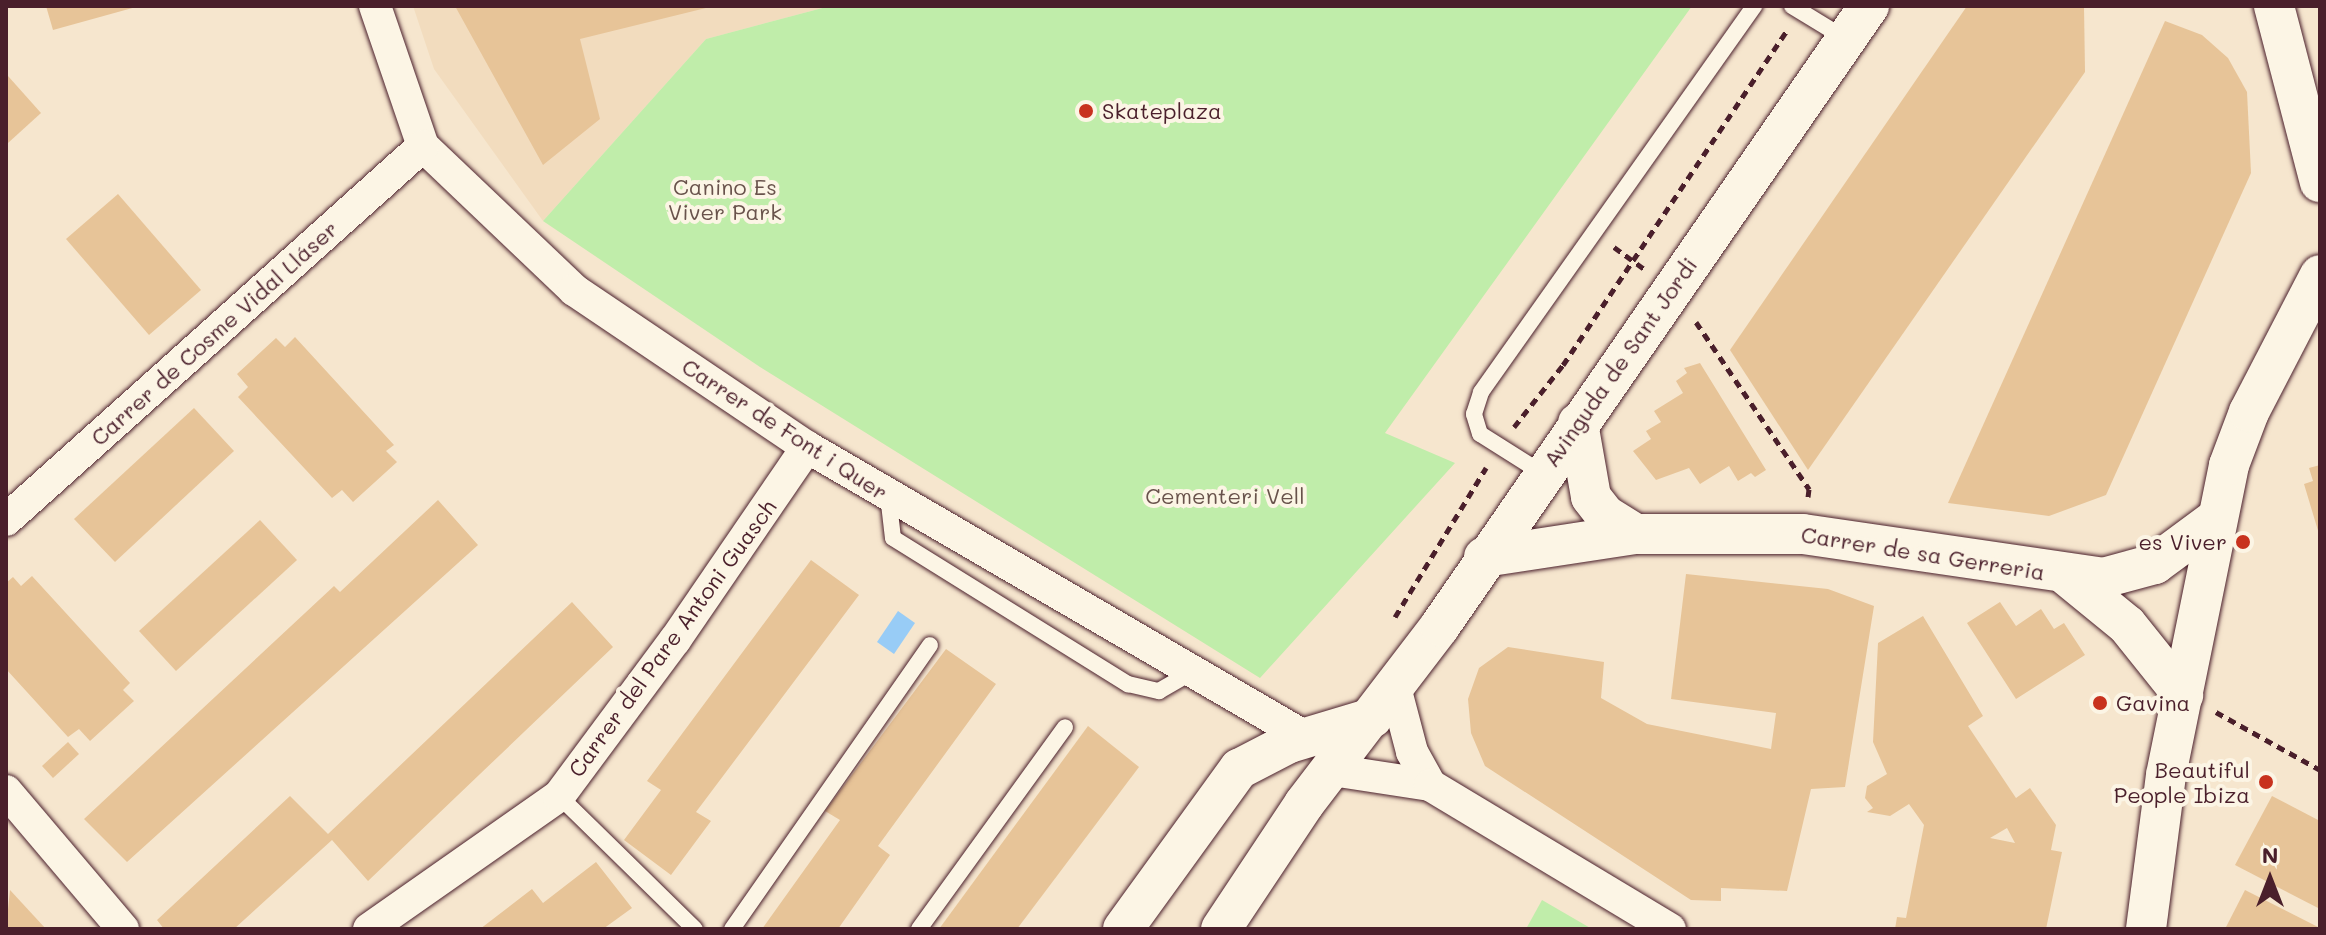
<!DOCTYPE html>
<html>
<head>
<meta charset="utf-8">
<style>
  body { margin:0 }
  #map { position:relative; width:2326px; height:935px; overflow:hidden; background:#f6e6ce; font-family:Mali,sans-serif }
  div>[style] { position:absolute }
  [style*='--x'] { left:calc(var(--x)*1px); top:calc(var(--y)*1px); width:calc(var(--w)*1px); rotate:calc(var(--a)*1deg) }
  .built>* { inset:0; background:#f2dcbe }
  .green>* { inset:0; background:#c0edaa }
  .water>* { inset:0; background:#98ccf6 }
  .building>* { inset:0; background:#e7c498 }
  .path>* { height:5px; margin-top:-2.5px; transform-origin:0; background:repeating-linear-gradient(90deg,#4a1f2b 0 8px,transparent 0 14px) }
  .roads { filter:drop-shadow(0 0 2px #4a1f2b) drop-shadow(0 0 2px #4a1f2b) }
  .service>* { height:16px; margin:-8px; padding:0 8px; transform-origin:8px; border-radius:8px; background:#fcf5e5 }
  .minor>* { height:32px; margin:-16px; padding:0 16px; transform-origin:16px; border-radius:16px; background:#fcf5e5 }
  .tertiary>* { height:40px; margin:-20px; padding:0 20px; transform-origin:20px; border-radius:20px; background:#fcf5e5 }
  .dots>* { width:22px; height:22px; translate:-50% -50%; box-sizing:border-box; border:4px solid #fcf5e5; border-radius:50% }
  span { translate:-50% -50%; white-space:nowrap; text-align:center; line-height:1.15; -webkit-text-stroke:8px #fcf5e5; paint-order:stroke }
  .poi-label { font-size:22px; color:#4a1f2b }
  .left { translate:0 -50%; text-align:left }
  .right { translate:-100% -50%; text-align:right }
  .park-label { font-size:22px; color:#68524b }
  .street-label { font-size:22px; color:#4a1f2b }
  .frame { position:absolute; inset:0; border:8px solid #4a1f2b; pointer-events:none }
  .north { position:absolute; left:2230px; top:839px; width:80px; height:80px; -webkit-text-stroke:6px #fcf5e5; paint-order:stroke; rotate:0deg; font-size:22px; font-weight:700; line-height:32px; text-align:center; color:#4a1f2b }
  .north::after { content:''; display:block; margin:auto; width:28px; height:36px; background:#4a1f2b; clip-path:polygon(50% 0,100% 100%,50% 72%,0 100%) }
</style>
</head>
<body>
<div id="map">
  <div class="built">
    <div style="clip-path:polygon(413px 6px,830px 6px,706px 39px,543px 221px,434px 69px)"></div>
  </div>
  <div class="green">
    <div style="clip-path:polygon(830px 6px,1692px 6px,1385px 433px,1455px 463px,1260px 678px,760px 367px,543px 221px,706px 39px)"></div>
    <div style="clip-path:polygon(1542px 900px,1592px 929px,1526px 929px)"></div>
  </div>
  <div class="water">
    <div style="clip-path:polygon(898px 611px,915px 623px,894px 654px,877px 642px)"></div>
  </div>
  <div class="building">
    <div style="clip-path:polygon(46px 6px,136px 6px,136px 7px,53px 30px)"></div>
    <div style="clip-path:polygon(455px 6px,710px 6px,710px 7px,580px 39px,600px 119px,543px 165px)"></div>
    <div style="clip-path:polygon(1967px 6px,2084px 6px,2085px 72px,1808px 470px,1730px 350px)"></div>
    <div style="clip-path:polygon(2165px 21px,2202px 35px,2228px 58px,2247px 92px,2251px 173px,2106px 495px,2049px 516px,1948px 503px)"></div>
    <div style="clip-path:polygon(8px 76px,41px 113px,8px 143px,6px 78px)"></div>
    <div style="clip-path:polygon(118px 194px,201px 290px,149px 335px,66px 239px)"></div>
    <div style="clip-path:polygon(295px 337px,394px 445px,386px 451px,397px 462px,353px 502px,342px 490px,332px 498px,238px 397px,248px 387px,237px 374px,276px 338px,285px 347px)"></div>
    <div style="clip-path:polygon(1700px 363px,1766px 470px,1755px 477px,1751px 473px,1738px 481px,1729px 466px,1700px 484px,1689px 468px,1656px 480px,1633px 451px,1651px 439px,1646px 431px,1661px 422px,1654px 411px,1683px 393px,1676px 381px,1687px 373px,1684px 368px)"></div>
    <div style="clip-path:polygon(194px 408px,234px 451px,115px 562px,74px 519px)"></div>
    <div style="clip-path:polygon(2320px 465px,2320px 534px,2319px 534px,2304px 484px,2313px 481px,2309px 468px)"></div>
    <div style="clip-path:polygon(438px 500px,478px 545px,127px 862px,84px 819px,334px 586px,340px 592px)"></div>
    <div style="clip-path:polygon(260px 520px,297px 560px,176px 671px,139px 631px)"></div>
    <div style="clip-path:polygon(811px 560px,859px 595px,696px 812px,711px 821px,671px 875px,624px 840px,661px 790px,647px 781px)"></div>
    <div style="clip-path:polygon(1686px 574px,1828px 589px,1874px 606px,1845px 787px,1811px 789px,1787px 891px,1721px 888px,1721px 901px,1691px 900px,1485px 766px,1471px 733px,1468px 699px,1479px 668px,1508px 647px,1604px 662px,1601px 698px,1647px 724px,1771px 749px,1776px 713px,1671px 699px)"></div>
    <div style="clip-path:polygon(32px 576px,130px 683px,123px 690px,134px 701px,90px 741px,79px 729px,68px 737px,6px 669px,6px 583px,13px 577px,21px 586px)"></div>
    <div style="clip-path:polygon(572px 602px,613px 647px,368px 881px,332px 840px,234px 929px,164px 929px,157px 920px,290px 796px,328px 834px)"></div>
    <div style="clip-path:polygon(2000px 602px,2016px 626px,2041px 609px,2054px 629px,2064px 623px,2085px 655px,2016px 699px,1967px 623px)"></div>
    <div style="clip-path:polygon(evenodd,1923px 616px,1983px 716px,1968px 726px,2016px 798px,2030px 788px,2056px 825px,2051px 850px,2062px 852px,2046px 929px,1895px 929px,1897px 917px,1906px 918px,1924px 825px,1909px 804px,1890px 816px,1867px 812px,1873px 808px,1865px 798px,1867px 786px,1887px 774px,1873px 742px,1878px 643px,1923px 616px,2007px 828px,2015px 843px,1990px 838px,2007px 828px)"></div>
    <div style="clip-path:polygon(946px 649px,996px 684px,878px 846px,890px 855px,838px 929px,762px 929px,840px 820px,825px 811px)"></div>
    <div style="clip-path:polygon(1088px 726px,1139px 767px,1017px 929px,939px 929px)"></div>
    <div style="clip-path:polygon(68px 742px,79px 754px,53px 778px,42px 766px)"></div>
    <div style="clip-path:polygon(2272px 796px,2320px 821px,2320px 909px,2235px 865px)"></div>
    <div style="clip-path:polygon(596px 862px,632px 908px,603px 929px,480px 929px,532px 889px,543px 903px)"></div>
    <div style="clip-path:polygon(10px 890px,46px 929px,6px 929px)"></div>
    <div style="clip-path:polygon(2245px 890px,2320px 928px,2320px 929px,2225px 929px)"></div>
  </div>
  <div class="path">
    <div style="--x:1614;--y:247;--w:37;--a:36"></div>
    <div style="--x:1696;--y:322;--w:202;--a:55.9"></div>
    <div style="--x:1809;--y:489;--w:8;--a:97"></div>
    <div style="--x:1514;--y:427;--w:79;--a:-51.7"></div>
    <div style="--x:1563;--y:365;--w:403;--a:-56.2"></div>
    <div style="--x:1395;--y:617;--w:175;--a:-58.6"></div>
    <div style="--x:2216;--y:712;--w:119;--a:29.1"></div>
  </div>
  <div class="roads">
    <div class="service">
      <div style="--x:1792;--y:6;--w:63;--a:31.4"></div>
      <div style="--x:1542;--y:473;--w:73;--a:-147.8"></div>
      <div style="--x:1480;--y:434;--w:21;--a:-107"></div>
      <div style="--x:1474;--y:414;--w:23;--a:-72"></div>
      <div style="--x:1481;--y:392;--w:473;--a:-54.7"></div>
      <div style="--x:888;--y:495;--w:43;--a:83.4"></div>
      <div style="--x:893;--y:538;--w:277;--a:31.9"></div>
      <div style="--x:1128;--y:684;--w:32;--a:13"></div>
      <div style="--x:1159;--y:691;--w:36;--a:-30"></div>
      <div style="--x:559;--y:796;--w:190;--a:44.4"></div>
      <div style="--x:732;--y:929;--w:346;--a:-55.1"></div>
      <div style="--x:919;--y:929;--w:249;--a:-54.1"></div>
    </div>
    <div class="minor">
      <div style="--x:375;--y:6;--w:148;--a:71.1"></div>
      <div style="--x:423;--y:146;--w:209;--a:43.6"></div>
      <div style="--x:574;--y:290;--w:281;--a:34"></div>
      <div style="--x:807;--y:447;--w:581;--a:30.19"></div>
      <div style="--x:6;--y:520;--w:560;--a:-41.89"></div>
      <div style="--x:1395;--y:687;--w:67;--a:75.3"></div>
      <div style="--x:1412;--y:752;--w:38;--a:61"></div>
      <div style="--x:1332;--y:770;--w:99;--a:8.7"></div>
      <div style="--x:1430;--y:785;--w:280;--a:31"></div>
      <div style="--x:6;--y:791;--w:181;--a:49.7"></div>
      <div style="--x:369;--y:929;--w:232;--a:-35"></div>
      <div style="--x:559;--y:796;--w:194;--a:-53.4"></div>
      <div style="--x:675;--y:640;--w:234;--a:-55.6"></div>
    </div>
    <div class="tertiary">
      <div style="--x:2274;--y:6;--w:182;--a:75.4"></div>
      <div style="--x:1578;--y:423;--w:75;--a:80"></div>
      <div style="--x:1591;--y:497;--w:23;--a:52"></div>
      <div style="--x:1605;--y:515;--w:36;--a:32"></div>
      <div style="--x:1484;--y:557;--w:153;--a:-8.7"></div>
      <div style="--x:1635;--y:534;--w:168;--a:0"></div>
      <div style="--x:1803;--y:534;--w:303;--a:8.3"></div>
      <div style="--x:2103;--y:578;--w:54;--a:-15.1"></div>
      <div style="--x:2155;--y:564;--w:76;--a:-36.4"></div>
      <div style="--x:2067;--y:576;--w:77;--a:39.2"></div>
      <div style="--x:2127;--y:625;--w:90;--a:51.3"></div>
      <div style="--x:1123;--y:929;--w:198;--a:-54.1"></div>
      <div style="--x:1239;--y:769;--w:56;--a:-27.5"></div>
      <div style="--x:1289;--y:743;--w:87;--a:-16.8"></div>
      <div style="--x:1221;--y:929;--w:150;--a:-56.4"></div>
      <div style="--x:1304;--y:804;--w:224;--a:-52.6"></div>
      <div style="--x:1440;--y:626;--w:754;--a:-55.32"></div>
      <div style="--x:2146;--y:929;--w:155;--a:-82.6"></div>
      <div style="--x:2166;--y:775;--w:316;--a:-78.5"></div>
      <div style="--x:2229;--y:465;--w:57;--a:-69.3"></div>
      <div style="--x:2249;--y:412;--w:154;--a:-62.6"></div>
    </div>
  </div>
  <div class="dots">
    <div style="left:1086px;top:111px;background:#c8321e"></div>
    <div style="left:2243px;top:542px;background:#c8321e"></div>
    <div style="left:2100px;top:703px;background:#c8321e"></div>
    <div style="left:2266px;top:782px;background:#c8321e"></div>
  </div>
  <div class="poi-label">
    <span class="left" style="left:1102px;top:111px">Skateplaza</span>
    <span class="right" style="left:2227px;top:542px">es Viver</span>
    <span class="left" style="left:2116px;top:703px">Gavina</span>
    <span class="right" style="left:2250px;top:782px">Beautiful<br>People Ibiza</span>
  </div>
  <div class="park-label">
    <span style="left:725px;top:199px">Canino Es<br>Viver Park</span>
    <span style="left:1225px;top:496px">Cementeri Vell</span>
  </div>
  <div class="street-label">
    <span style="left:214px;top:333px;rotate:-42deg">Carrer de Cosme Vidal Lláser</span>
    <span style="left:1620px;top:362px;rotate:-55deg">Avinguda de Sant Jordi</span>
    <span style="left:785px;top:429px;rotate:33deg">Carrer de Font i Quer</span>
    <span style="left:1923px;top:553px;rotate:9deg">Carrer de sa Gerreria</span>
    <span style="left:672px;top:638px;rotate:-54deg">Carrer del Pare Antoni Guasch</span>
  </div>
  <div class="frame"></div>
  <div class="north">N</div>
</div>
</body>
</html>
